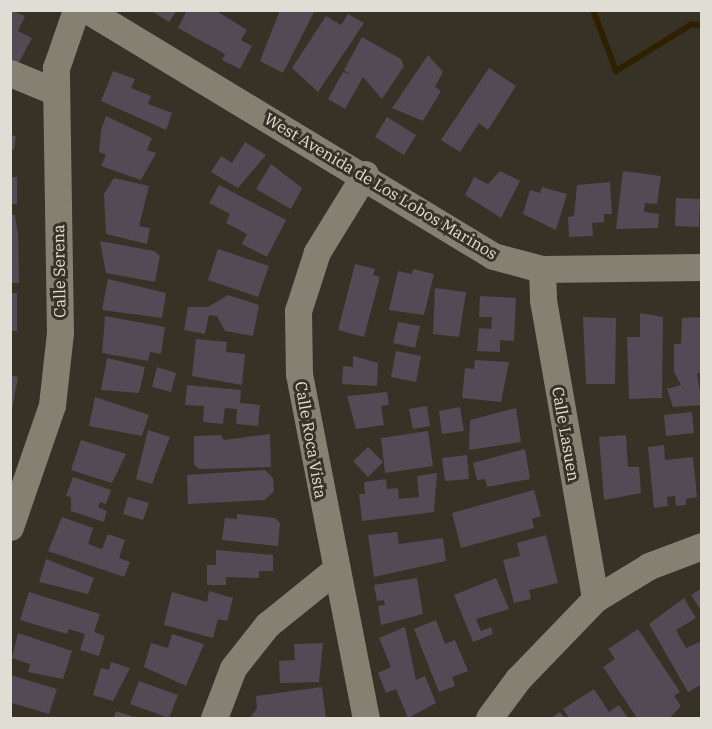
<!DOCTYPE html>
<html>
<head>
<meta charset="utf-8">
<style>
  body { margin:0 }
  #map { position:relative; width:712px; height:729px; overflow:hidden; background:#373226; font-family:"IBM Plex Serif",serif }
  div>[style] { position:absolute }
  [style*='--x'] { left:calc(var(--x)*1px); top:calc(var(--y)*1px); width:calc(var(--w)*1px); rotate:calc(var(--a)*1deg) }
  .stream>* { height:6px; margin:-3px; padding:0 3px; transform-origin:3px; border-radius:3px; background:#2f2000 }
  .building>* { inset:0; background:#534a55 }
  .minor>* { height:27px; margin:-13.5px; padding:0 13.5px; transform-origin:13.5px; border-radius:13.5px; background:#868072 }
  span { translate:-50% -50%; white-space:nowrap; text-align:center; line-height:1.15; -webkit-text-stroke:6px #373226; paint-order:stroke }
  .street-label { font-size:16px; color:#e0ddd5 }
  .frame { position:absolute; inset:0; border:12px solid #e0ddd5; pointer-events:none }
</style>
</head>
<body>
<div id="map">
  <div class="stream">
    <div style="--x:593;--y:10;--w:65;--a:69.3"></div>
    <div style="--x:616;--y:71;--w:89;--a:-31.7"></div>
    <div style="--x:692;--y:24;--w:10;--a:11"></div>
  </div>
  <div class="building">
    <div style="clip-path:polygon(10px 10px,25px 16px,18px 31px,32px 38px,16px 68px,10px 65px)"></div>
    <div style="clip-path:polygon(150px 10px,177px 10px,169px 22px)"></div>
    <div style="clip-path:polygon(187px 10px,215px 10px,247px 30px,241px 40px,252px 46px,240px 69px,222px 60px,225px 54px,178px 28px)"></div>
    <div style="clip-path:polygon(280px 10px,314px 12px,283px 73px,260px 61px)"></div>
    <div style="clip-path:polygon(348px 14px,364px 23px,318px 92px,292px 68px,326px 16px,341px 25px)"></div>
    <div style="clip-path:polygon(362px 37px,401px 59px,404px 66px,382px 99px,363px 77px,345px 109px,328px 99px,343px 72px,350px 74px,344px 70px)"></div>
    <div style="clip-path:polygon(428px 55px,443px 72px,435px 87px,441px 91px,423px 121px,392px 108px)"></div>
    <div style="clip-path:polygon(489px 68px,516px 86px,488px 130px,479px 123px,460px 152px,441px 140px)"></div>
    <div style="clip-path:polygon(113px 71px,135px 79px,131px 88px,151px 96px,148px 104px,172px 113px,166px 130px,101px 101px)"></div>
    <div style="clip-path:polygon(106px 116px,152px 138px,147px 150px,156px 153px,141px 180px,101px 166px,106px 155px,99px 152px,101px 130px)"></div>
    <div style="clip-path:polygon(387px 117px,416px 135px,404px 155px,375px 137px)"></div>
    <div style="clip-path:polygon(10px 135px,16px 136px,14px 150px,10px 149px)"></div>
    <div style="clip-path:polygon(245px 142px,266px 155px,238px 188px,211px 172px,221px 156px,232px 163px)"></div>
    <div style="clip-path:polygon(271px 164px,302px 188px,291px 209px,256px 189px)"></div>
    <div style="clip-path:polygon(500px 171px,520px 181px,501px 218px,465px 195px,474px 177px,488px 184px)"></div>
    <div style="clip-path:polygon(623px 171px,661px 176px,657px 204px,645px 203px,644px 212px,659px 214px,658px 228px,616px 229px)"></div>
    <div style="clip-path:polygon(10px 177px,17px 177px,17px 204px,10px 204px)"></div>
    <div style="clip-path:polygon(114px 178px,149px 186px,139px 226px,150px 228px,147px 244px,106px 234px,104px 194px)"></div>
    <div style="clip-path:polygon(610px 182px,612px 214px,604px 214px,604px 222px,592px 223px,593px 236px,569px 237px,568px 217px,574px 216px,577px 185px)"></div>
    <div style="clip-path:polygon(219px 185px,286px 220px,267px 257px,242px 244px,247px 234px,226px 223px,230px 214px,209px 203px)"></div>
    <div style="clip-path:polygon(542px 187px,567px 194px,556px 230px,523px 214px,530px 190px,540px 193px)"></div>
    <div style="clip-path:polygon(676px 198px,700px 199px,699px 227px,675px 226px)"></div>
    <div style="clip-path:polygon(10px 215px,15px 215px,18px 235px,19px 283px,10px 283px)"></div>
    <div style="clip-path:polygon(100px 241px,154px 251px,160px 256px,155px 282px,106px 273px)"></div>
    <div style="clip-path:polygon(218px 249px,269px 266px,258px 297px,208px 280px)"></div>
    <div style="clip-path:polygon(355px 264px,375px 269px,373px 275px,380px 277px,364px 337px,338px 330px)"></div>
    <div style="clip-path:polygon(413px 269px,434px 274px,424px 315px,389px 310px,398px 271px,412px 274px)"></div>
    <div style="clip-path:polygon(108px 279px,166px 293px,162px 318px,102px 310px)"></div>
    <div style="clip-path:polygon(435px 288px,466px 292px,459px 337px,433px 334px)"></div>
    <div style="clip-path:polygon(10px 293px,17px 293px,17px 331px,10px 331px)"></div>
    <div style="clip-path:polygon(228px 295px,259px 305px,253px 336px,225px 331px,217px 316px,209px 315px,205px 334px,184px 330px,188px 307px,208px 307px)"></div>
    <div style="clip-path:polygon(480px 296px,516px 298px,514px 341px,500px 340px,500px 352px,477px 351px,479px 328px,491px 329px,492px 317px,479px 317px)"></div>
    <div style="clip-path:polygon(640px 313px,663px 317px,662px 398px,629px 399px,627px 337px,640px 337px)"></div>
    <div style="clip-path:polygon(105px 316px,165px 327px,161px 354px,150px 352px,148px 361px,102px 353px)"></div>
    <div style="clip-path:polygon(583px 317px,616px 318px,615px 384px,586px 384px)"></div>
    <div style="clip-path:polygon(702px 317px,702px 373px,697px 373px,702px 405px,673px 407px,667px 389px,681px 385px,674px 372px,674px 344px,681px 344px,682px 318px)"></div>
    <div style="clip-path:polygon(398px 322px,420px 326px,415px 348px,393px 343px)"></div>
    <div style="clip-path:polygon(196px 339px,227px 342px,226px 352px,245px 354px,242px 385px,192px 376px)"></div>
    <div style="clip-path:polygon(396px 351px,421px 356px,416px 382px,391px 377px)"></div>
    <div style="clip-path:polygon(353px 356px,378px 363px,377px 386px,342px 384px,343px 366px,353px 367px)"></div>
    <div style="clip-path:polygon(107px 358px,145px 367px,139px 393px,101px 390px)"></div>
    <div style="clip-path:polygon(475px 360px,509px 362px,501px 402px,462px 398px,465px 368px,474px 369px)"></div>
    <div style="clip-path:polygon(157px 367px,176px 373px,171px 392px,152px 387px)"></div>
    <div style="clip-path:polygon(10px 375px,18px 377px,12px 410px,10px 410px)"></div>
    <div style="clip-path:polygon(187px 385px,241px 390px,240px 403px,260px 405px,258px 426px,236px 424px,237px 409px,225px 408px,223px 424px,203px 422px,204px 406px,185px 405px)"></div>
    <div style="clip-path:polygon(387px 392px,389px 405px,381px 406px,384px 425px,356px 429px,347px 396px)"></div>
    <div style="clip-path:polygon(95px 397px,149px 415px,142px 436px,89px 426px)"></div>
    <div style="clip-path:polygon(427px 406px,430px 426px,413px 429px,409px 409px)"></div>
    <div style="clip-path:polygon(460px 407px,464px 431px,442px 434px,439px 411px)"></div>
    <div style="clip-path:polygon(516px 408px,521px 442px,469px 450px,470px 420px)"></div>
    <div style="clip-path:polygon(692px 412px,694px 433px,666px 436px,664px 415px)"></div>
    <div style="clip-path:polygon(148px 430px,170px 437px,152px 484px,136px 479px)"></div>
    <div style="clip-path:polygon(428px 431px,433px 466px,385px 473px,381px 438px)"></div>
    <div style="clip-path:polygon(270px 434px,271px 467px,199px 469px,194px 464px,194px 436px,221px 435px,224px 440px)"></div>
    <div style="clip-path:polygon(626px 435px,628px 467px,639px 467px,641px 493px,604px 500px,599px 437px)"></div>
    <div style="clip-path:polygon(81px 440px,126px 454px,112px 483px,71px 470px)"></div>
    <div style="clip-path:polygon(664px 445px,665px 460px,693px 457px,697px 497px,686px 499px,686px 505px,676px 506px,675px 496px,667px 497px,668px 506px,654px 508px,648px 447px)"></div>
    <div style="clip-path:polygon(368px 447px,383px 462px,368px 477px,353px 461px)"></div>
    <div style="clip-path:polygon(525px 449px,530px 479px,487px 487px,485px 479px,477px 480px,473px 463px)"></div>
    <div style="clip-path:polygon(467px 455px,469px 479px,445px 481px,442px 458px)"></div>
    <div style="clip-path:polygon(265px 470px,273px 478px,274px 491px,265px 500px,188px 504px,187px 475px)"></div>
    <div style="clip-path:polygon(437px 473px,434px 512px,362px 521px,359px 494px,365px 494px,364px 482px,386px 479px,387px 489px,398px 488px,399px 499px,419px 497px,417px 476px)"></div>
    <div style="clip-path:polygon(73px 477px,111px 490px,106px 504px,100px 502px,98px 507px,107px 511px,104px 522px,71px 511px,71px 497px,66px 496px)"></div>
    <div style="clip-path:polygon(534px 490px,541px 516px,532px 519px,534px 528px,461px 548px,452px 513px)"></div>
    <div style="clip-path:polygon(128px 497px,149px 503px,143px 520px,123px 514px)"></div>
    <div style="clip-path:polygon(237px 514px,275px 518px,280px 523px,278px 546px,222px 540px,225px 518px,237px 519px)"></div>
    <div style="clip-path:polygon(62px 517px,93px 528px,88px 544px,102px 549px,108px 534px,125px 540px,119px 558px,130px 562px,124px 577px,48px 551px)"></div>
    <div style="clip-path:polygon(397px 532px,399px 544px,443px 538px,446px 561px,374px 577px,368px 535px)"></div>
    <div style="clip-path:polygon(546px 535px,558px 583px,529px 590px,531px 599px,514px 603px,503px 560px,520px 556px,517px 543px)"></div>
    <div style="clip-path:polygon(216px 550px,273px 555px,273px 571px,259px 571px,259px 578px,226px 577px,226px 585px,207px 585px,207px 565px,216px 565px)"></div>
    <div style="clip-path:polygon(46px 559px,94px 578px,88px 594px,39px 582px)"></div>
    <div style="clip-path:polygon(417px 578px,423px 614px,381px 625px,378px 606px,385px 605px,384px 600px,377px 601px,374px 585px)"></div>
    <div style="clip-path:polygon(496px 578px,509px 609px,476px 619px,481px 631px,491px 627px,493px 634px,473px 642px,454px 595px)"></div>
    <div style="clip-path:polygon(702px 588px,702px 612px,691px 595px)"></div>
    <div style="clip-path:polygon(209px 591px,233px 598px,227px 621px,218px 619px,213px 638px,164px 625px,172px 592px,207px 602px)"></div>
    <div style="clip-path:polygon(29px 592px,100px 614px,94px 632px,105px 636px,99px 656px,80px 650px,85px 634px,69px 629px,67px 634px,20px 620px)"></div>
    <div style="clip-path:polygon(684px 598px,696px 618px,676px 630px,686px 648px,702px 641px,702px 684px,688px 692px,649px 624px)"></div>
    <div style="clip-path:polygon(436px 620px,445px 644px,455px 640px,468px 671px,452px 677px,455px 686px,439px 692px,414px 629px)"></div>
    <div style="clip-path:polygon(405px 627px,416px 680px,425px 676px,436px 703px,408px 718px,396px 689px,386px 693px,378px 673px,391px 667px,379px 638px)"></div>
    <div style="clip-path:polygon(638px 629px,680px 692px,674px 696px,681px 706px,670px 718px,637px 718px,603px 667px,615px 659px,608px 649px)"></div>
    <div style="clip-path:polygon(18px 633px,72px 651px,63px 679px,28px 672px,30px 664px,12px 658px)"></div>
    <div style="clip-path:polygon(172px 634px,204px 644px,186px 686px,144px 667px,151px 643px,168px 648px)"></div>
    <div style="clip-path:polygon(323px 643px,319px 682px,280px 683px,279px 661px,295px 660px,294px 644px)"></div>
    <div style="clip-path:polygon(111px 662px,130px 668px,113px 701px,93px 695px,101px 668px,109px 670px)"></div>
    <div style="clip-path:polygon(10px 675px,57px 689px,49px 714px,12px 703px)"></div>
    <div style="clip-path:polygon(139px 681px,178px 695px,169px 718px,130px 704px)"></div>
    <div style="clip-path:polygon(322px 687px,326px 718px,250px 718px,257px 708px,256px 696px)"></div>
    <div style="clip-path:polygon(594px 689px,609px 712px,619px 705px,628px 718px,569px 718px,563px 709px)"></div>
    <div style="clip-path:polygon(116px 711px,137px 718px,114px 718px)"></div>
    <div style="clip-path:polygon(560px 712px,565px 718px,551px 718px)"></div>
  </div>
  <div class="minor">
    <div style="--x:87;--y:10;--w:475;--a:31.2"></div>
    <div style="--x:493;--y:256;--w:51;--a:14.9"></div>
    <div style="--x:542;--y:269;--w:160;--a:-0.7"></div>
    <div style="--x:10;--y:73;--w:50;--a:22.4"></div>
    <div style="--x:365;--y:174;--w:92;--a:121.6"></div>
    <div style="--x:317;--y:252;--w:62;--a:107.9"></div>
    <div style="--x:298;--y:311;--w:63;--a:89.1"></div>
    <div style="--x:299;--y:374;--w:350;--a:79"></div>
    <div style="--x:542;--y:269;--w:31;--a:88"></div>
    <div style="--x:543;--y:300;--w:303;--a:80.1"></div>
    <div style="--x:10;--y:527;--w:129;--a:-71"></div>
    <div style="--x:52;--y:405;--w:72;--a:-83.7"></div>
    <div style="--x:60;--y:333;--w:265;--a:-90.9"></div>
    <div style="--x:56;--y:68;--w:61;--a:-71"></div>
    <div style="--x:214;--y:718;--w:53;--a:-69.2"></div>
    <div style="--x:233;--y:668;--w:55;--a:-51.7"></div>
    <div style="--x:267;--y:625;--w:86;--a:-38.9"></div>
    <div style="--x:489;--y:718;--w:49;--a:-53.4"></div>
    <div style="--x:518;--y:679;--w:111;--a:-46.1"></div>
    <div style="--x:595;--y:599;--w:63;--a:-31.4"></div>
    <div style="--x:649;--y:566;--w:57;--a:-20.7"></div>
  </div>
  <div class="street-label">
    <span style="left:381px;top:186px;rotate:31deg">West Avenida de Los Lobos Marinos</span>
    <span style="left:59px;top:271px;rotate:-91deg">Calle Serena</span>
    <span style="left:566px;top:434px;rotate:80deg">Calle Lasuen</span>
    <span style="left:311px;top:440px;rotate:80deg">Calle Roca Vista</span>
  </div>
  <div class="frame"></div>
</div>
</body>
</html>
